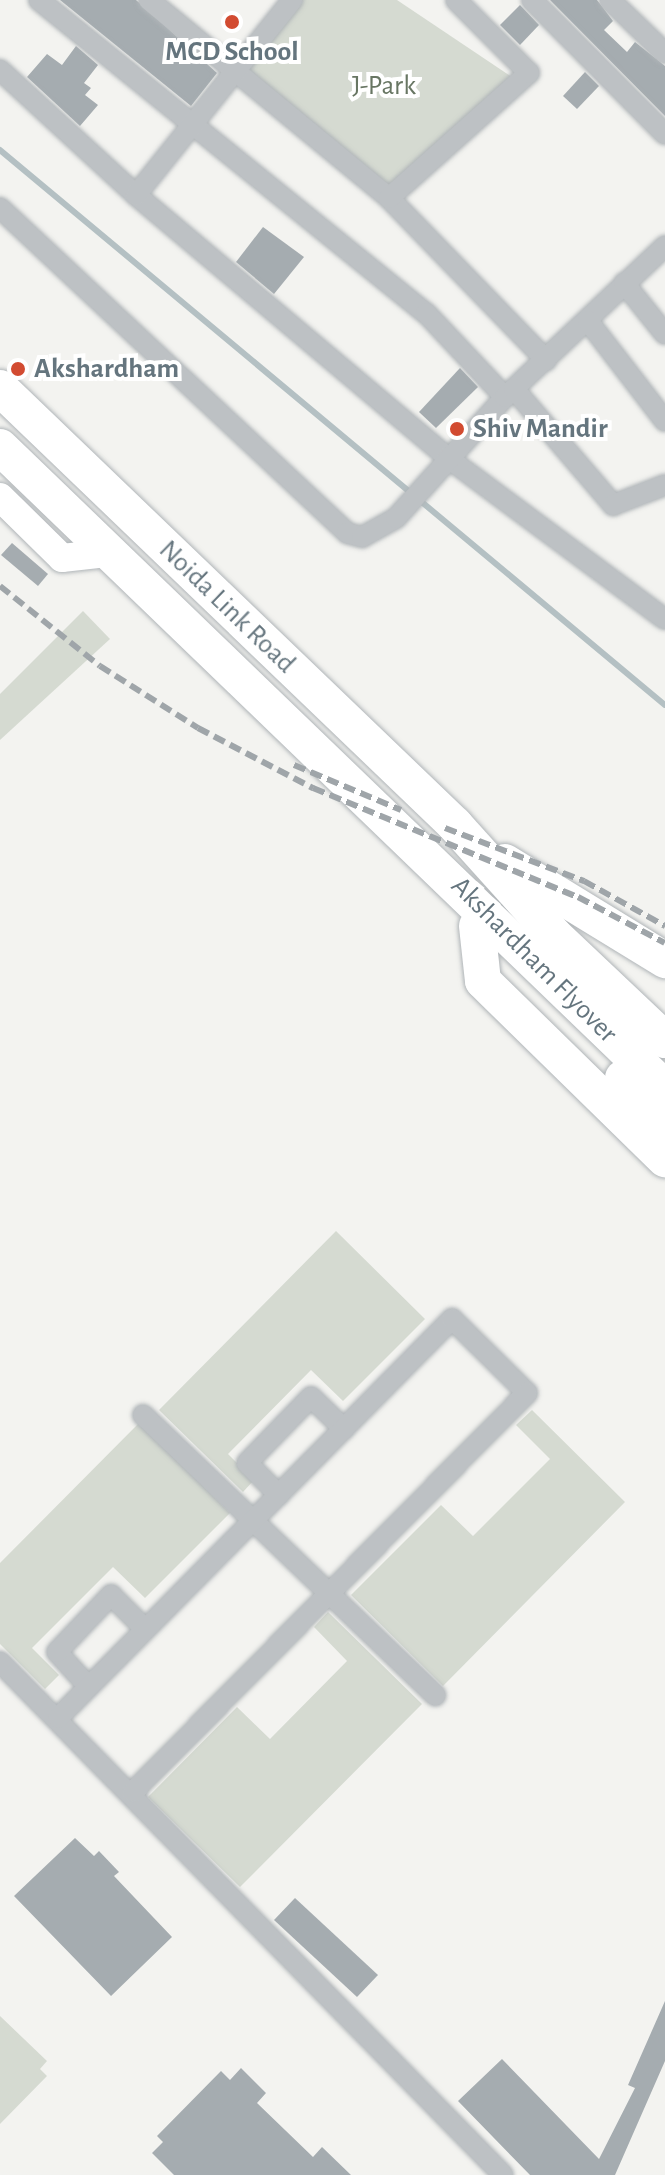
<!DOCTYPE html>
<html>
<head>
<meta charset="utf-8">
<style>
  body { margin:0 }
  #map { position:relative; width:665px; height:2175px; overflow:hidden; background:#f3f3f0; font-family:"Alegreya Sans",sans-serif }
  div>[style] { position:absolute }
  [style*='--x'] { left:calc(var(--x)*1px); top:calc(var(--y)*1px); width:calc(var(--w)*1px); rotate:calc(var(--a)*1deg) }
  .green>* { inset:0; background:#d5dad1 }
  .stream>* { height:6px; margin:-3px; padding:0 3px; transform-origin:3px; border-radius:3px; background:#b4c0c3 }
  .building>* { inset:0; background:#a5acb0 }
  .roads { filter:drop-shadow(0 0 2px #b0b5b8) drop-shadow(0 0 2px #b0b5b8) }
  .street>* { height:20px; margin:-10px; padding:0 10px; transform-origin:10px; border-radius:10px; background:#bdc1c4 }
  .secondary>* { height:28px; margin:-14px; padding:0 14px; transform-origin:14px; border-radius:14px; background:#fff }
  .highway>* { height:36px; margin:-18px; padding:0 18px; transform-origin:18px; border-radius:18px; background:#fff }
  .rail>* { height:6px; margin-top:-3px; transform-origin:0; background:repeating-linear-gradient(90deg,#9fa5a9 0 12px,transparent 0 18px) }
  .dots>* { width:22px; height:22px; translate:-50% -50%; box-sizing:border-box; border:4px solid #fff; border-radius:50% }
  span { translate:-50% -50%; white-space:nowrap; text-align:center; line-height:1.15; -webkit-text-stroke:8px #fff; paint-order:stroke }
  .poi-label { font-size:28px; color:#65757e; font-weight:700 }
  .left { translate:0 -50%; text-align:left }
  .park-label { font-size:28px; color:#687663 }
  .street-label { font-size:28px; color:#65757e }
</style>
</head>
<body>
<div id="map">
  <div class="green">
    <div style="clip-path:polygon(296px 0,397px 0,512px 77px,390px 195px,242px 65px)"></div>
    <div style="clip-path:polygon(83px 611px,110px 639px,0 740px,0 694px)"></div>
    <div style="clip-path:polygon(336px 1231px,425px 1319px,343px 1401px,311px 1370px,228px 1454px,254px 1480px,243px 1492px,159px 1410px)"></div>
    <div style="clip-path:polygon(532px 1410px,625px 1502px,443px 1686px,351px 1595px,441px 1505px,473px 1536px,550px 1459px,516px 1425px)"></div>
    <div style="clip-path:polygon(139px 1423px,230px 1513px,145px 1598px,113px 1567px,32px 1648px,59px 1675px,45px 1689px,0 1644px,0 1563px)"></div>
    <div style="clip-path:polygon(328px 1612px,422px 1704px,240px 1887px,148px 1797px,237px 1707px,270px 1739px,347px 1661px,314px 1627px)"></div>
    <div style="clip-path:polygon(0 2016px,47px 2061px,40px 2069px,47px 2076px,0 2124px)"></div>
  </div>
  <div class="stream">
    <div style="--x:0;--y:150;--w:866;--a:39.85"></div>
  </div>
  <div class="building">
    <div style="clip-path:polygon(60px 0,136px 0,217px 73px,191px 106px)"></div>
    <div style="clip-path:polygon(550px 0,597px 0,613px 21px,604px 30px,627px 52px,635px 42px,665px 66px,665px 116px)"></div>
    <div style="clip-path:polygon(520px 5px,539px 25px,520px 45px,500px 25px)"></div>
    <div style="clip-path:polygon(76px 46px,98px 65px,84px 83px,91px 88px,85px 95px,98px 105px,80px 126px,27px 77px,47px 54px,62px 65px)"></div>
    <div style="clip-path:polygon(585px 72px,599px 86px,577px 109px,563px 96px)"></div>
    <div style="clip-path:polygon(263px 227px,304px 257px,274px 294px,236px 262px)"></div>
    <div style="clip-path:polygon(460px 368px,478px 387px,436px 428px,419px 412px)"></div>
    <div style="clip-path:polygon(12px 543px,48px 574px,38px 586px,1px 555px)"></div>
    <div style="clip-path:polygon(75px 1838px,94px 1856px,99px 1851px,119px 1872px,114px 1876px,172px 1937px,111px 1996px,14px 1896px)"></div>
    <div style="clip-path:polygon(295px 1898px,378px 1975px,357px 1997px,274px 1920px)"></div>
    <div style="clip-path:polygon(665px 2001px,665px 2061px,615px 2175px,530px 2175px,458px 2101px,502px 2059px,599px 2159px,635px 2088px,628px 2085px)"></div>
    <div style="clip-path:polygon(241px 2068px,266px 2093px,257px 2103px,313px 2157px,322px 2147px,351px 2175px,174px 2175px,152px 2153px,163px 2142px,157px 2136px,221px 2071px,230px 2080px)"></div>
  </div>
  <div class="roads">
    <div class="street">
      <div style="--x:39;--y:0;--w:498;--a:39"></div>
      <div style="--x:426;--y:313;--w:115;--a:46.8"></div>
      <div style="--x:149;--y:0;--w:311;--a:39.5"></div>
      <div style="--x:389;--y:198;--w:226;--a:45.9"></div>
      <div style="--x:532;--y:0;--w:189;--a:45.2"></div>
      <div style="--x:610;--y:0;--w:76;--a:43.9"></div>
      <div style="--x:0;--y:70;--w:185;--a:42.6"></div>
      <div style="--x:136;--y:195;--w:408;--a:40.1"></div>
      <div style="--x:448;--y:458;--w:270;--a:36.6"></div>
      <div style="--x:136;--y:195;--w:250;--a:-51.3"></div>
      <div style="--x:389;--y:198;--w:188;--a:-41.8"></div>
      <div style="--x:529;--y:73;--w:103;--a:-135"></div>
      <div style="--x:0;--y:208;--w:475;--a:43.1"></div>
      <div style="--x:347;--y:533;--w:16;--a:15"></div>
      <div style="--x:362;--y:537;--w:39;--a:-29"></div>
      <div style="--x:396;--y:518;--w:163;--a:-48"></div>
      <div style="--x:505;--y:397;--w:220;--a:-43.3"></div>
      <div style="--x:624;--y:283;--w:65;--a:51.2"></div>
      <div style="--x:588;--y:321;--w:126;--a:52.4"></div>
      <div style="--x:514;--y:389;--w:153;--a:49.5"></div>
      <div style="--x:613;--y:505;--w:56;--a:-21"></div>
      <div style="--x:143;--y:1415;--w:405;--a:43.8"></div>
      <div style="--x:279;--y:1495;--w:45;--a:-135"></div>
      <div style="--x:247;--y:1463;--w:92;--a:-45.9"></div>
      <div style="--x:311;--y:1397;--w:46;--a:44.1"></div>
      <div style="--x:0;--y:1662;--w:718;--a:45.56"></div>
      <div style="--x:88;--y:1686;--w:46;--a:-132.4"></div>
      <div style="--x:57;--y:1652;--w:79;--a:-46.5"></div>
      <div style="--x:111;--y:1595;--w:48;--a:45"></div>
      <div style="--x:58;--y:1718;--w:561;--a:-45.36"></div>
      <div style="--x:452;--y:1319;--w:105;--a:44.6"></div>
      <div style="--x:527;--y:1393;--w:561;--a:134.64"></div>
    </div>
    <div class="secondary">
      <div style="--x:0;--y:497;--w:87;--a:44.5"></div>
      <div style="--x:62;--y:558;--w:45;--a:-6.3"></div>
    </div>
    <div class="highway">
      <div style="--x:0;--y:388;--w:631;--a:43.84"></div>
      <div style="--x:455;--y:825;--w:148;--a:48"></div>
      <div style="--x:554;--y:935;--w:153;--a:43.4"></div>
      <div style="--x:0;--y:447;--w:924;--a:43.95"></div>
      <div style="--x:505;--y:862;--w:188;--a:31.5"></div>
      <div style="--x:477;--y:926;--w:55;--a:83.8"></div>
      <div style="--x:483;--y:981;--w:255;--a:44.4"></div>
      <div style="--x:623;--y:1078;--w:59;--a:45"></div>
    </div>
  </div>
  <div class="rail">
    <div style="--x:0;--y:586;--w:128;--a:38.7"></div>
    <div style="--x:100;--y:666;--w:116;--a:32.3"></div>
    <div style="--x:198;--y:728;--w:130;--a:27.6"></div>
    <div style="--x:313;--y:788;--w:287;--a:22.4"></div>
    <div style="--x:578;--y:897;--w:98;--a:27.9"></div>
    <div style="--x:294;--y:765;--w:116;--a:22.8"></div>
    <div style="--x:445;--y:828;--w:149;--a:20.9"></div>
    <div style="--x:584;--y:881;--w:93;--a:29.1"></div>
  </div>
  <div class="dots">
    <div style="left:232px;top:22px;background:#d24b31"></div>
    <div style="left:18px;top:369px;background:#d24b31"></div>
    <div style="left:457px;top:429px;background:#d24b31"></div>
  </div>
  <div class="poi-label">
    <span style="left:232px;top:52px">MCD School</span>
    <span class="left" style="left:34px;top:369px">Akshardham</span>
    <span class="left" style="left:473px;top:429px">Shiv Mandir</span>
  </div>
  <div class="park-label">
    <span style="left:384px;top:86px">J-Park</span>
  </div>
  <div class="street-label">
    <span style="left:227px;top:607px;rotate:44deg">Noida Link Road</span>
    <span style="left:534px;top:960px;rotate:45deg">Akshardham Flyover</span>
  </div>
</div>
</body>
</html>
